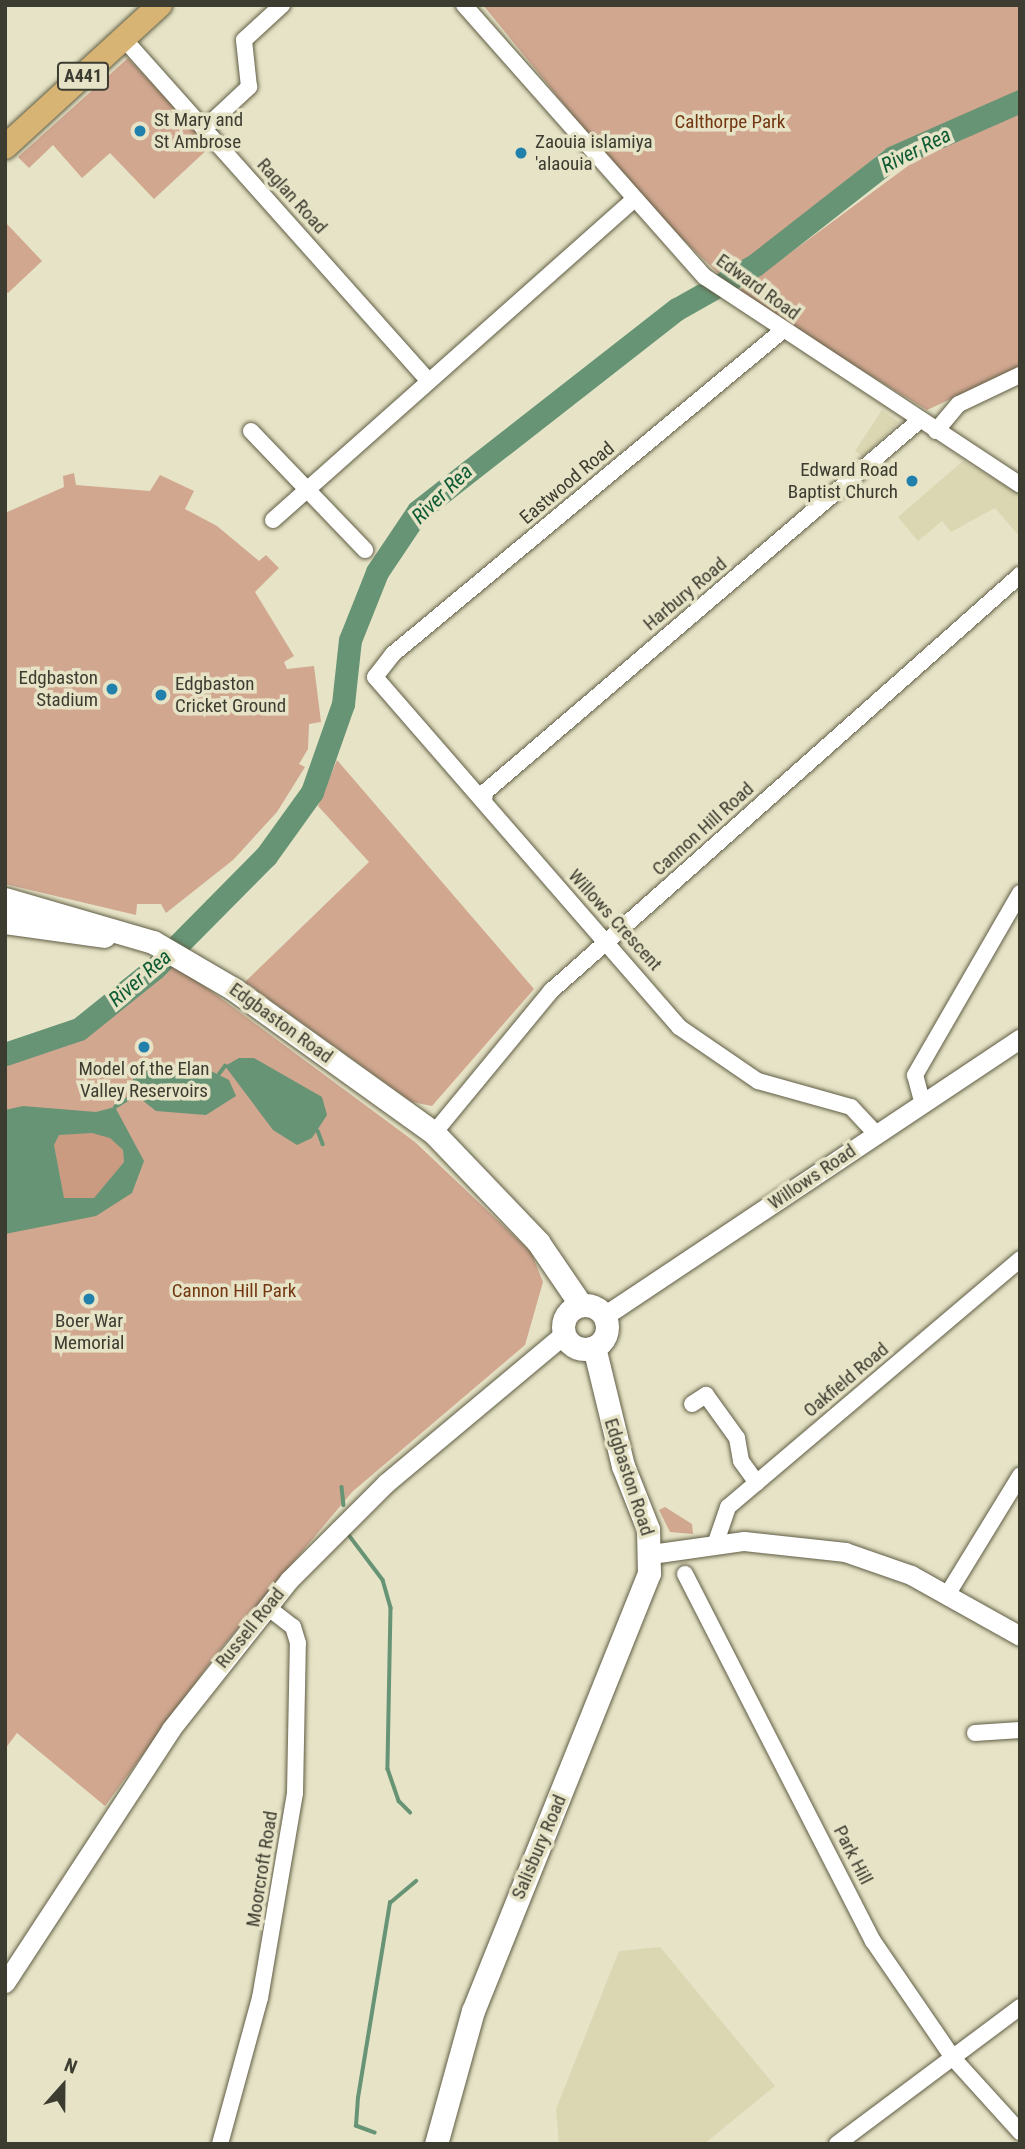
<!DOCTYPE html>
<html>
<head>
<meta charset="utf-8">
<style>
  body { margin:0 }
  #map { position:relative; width:1025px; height:2149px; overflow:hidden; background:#e6e3c6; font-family:"Roboto Condensed",sans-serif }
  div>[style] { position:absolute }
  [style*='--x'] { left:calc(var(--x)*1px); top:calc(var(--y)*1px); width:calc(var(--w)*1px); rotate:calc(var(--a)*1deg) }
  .built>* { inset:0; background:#dbd7b3 }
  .green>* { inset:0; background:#d1a790 }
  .forest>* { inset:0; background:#ca9a81 }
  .water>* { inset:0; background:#669475 }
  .stream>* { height:3.5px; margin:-1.75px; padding:0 1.75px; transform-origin:1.75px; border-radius:1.75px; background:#669475 }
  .river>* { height:23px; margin:-11.5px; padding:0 11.5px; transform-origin:11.5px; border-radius:11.5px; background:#669475 }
  .roads { filter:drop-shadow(0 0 2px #605d45) drop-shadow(0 0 2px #605d45) }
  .minor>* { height:16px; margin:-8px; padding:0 8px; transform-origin:8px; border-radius:8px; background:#fff }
  .tertiary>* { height:19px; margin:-9.5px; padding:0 9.5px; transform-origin:9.5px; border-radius:9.5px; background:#fff }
  .secondary>* { height:23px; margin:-11.5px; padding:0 11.5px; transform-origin:11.5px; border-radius:11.5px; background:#fff }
  .secondary>.ring { margin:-11.5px; padding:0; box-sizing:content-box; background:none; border:23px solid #fff; border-radius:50% }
  .primary>* { height:24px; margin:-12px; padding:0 12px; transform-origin:12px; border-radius:12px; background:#d7b473 }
  .dots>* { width:19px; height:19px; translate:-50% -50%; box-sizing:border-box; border:4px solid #e6e3c6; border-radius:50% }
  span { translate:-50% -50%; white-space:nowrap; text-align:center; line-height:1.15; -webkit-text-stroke:7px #e6e3c6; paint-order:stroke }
  .shield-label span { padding:2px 5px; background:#e6e3c6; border:2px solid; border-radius:5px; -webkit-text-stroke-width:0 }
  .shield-label { font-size:18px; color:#3d3c31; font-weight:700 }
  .poi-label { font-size:19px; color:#3d3c31 }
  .left { translate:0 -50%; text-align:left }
  .right { translate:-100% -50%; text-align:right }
  .park-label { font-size:19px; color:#743711 }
  .street-label { font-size:19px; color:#3d3c31 }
  .water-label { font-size:21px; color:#0e5c34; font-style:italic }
  .frame { position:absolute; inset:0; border:7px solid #3d3c31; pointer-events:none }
  .north { position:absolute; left:28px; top:2051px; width:70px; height:70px; -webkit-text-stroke:5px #e6e3c6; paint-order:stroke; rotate:21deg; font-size:19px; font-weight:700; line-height:28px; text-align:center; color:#3d3c31 }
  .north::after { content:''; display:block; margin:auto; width:24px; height:32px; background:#3d3c31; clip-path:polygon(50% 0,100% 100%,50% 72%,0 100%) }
</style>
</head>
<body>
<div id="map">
  <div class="built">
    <div style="clip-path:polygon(882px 410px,899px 422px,863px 457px,855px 451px)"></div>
    <div style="clip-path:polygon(963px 461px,1020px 494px,1020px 537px,995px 508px,951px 532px,942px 521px,918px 541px,898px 517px)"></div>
    <div style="clip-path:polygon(660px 1947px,775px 2086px,704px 2144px,559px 2144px,556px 2109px,619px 1951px)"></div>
  </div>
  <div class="green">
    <div style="clip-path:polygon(483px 5px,1020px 5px,1020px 92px,887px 148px,724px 279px,642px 200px)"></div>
    <div style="clip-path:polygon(128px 58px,211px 146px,154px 199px,110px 153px,82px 178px,53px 145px,29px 168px,18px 157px)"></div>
    <div style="clip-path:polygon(1020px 106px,1020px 367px,927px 410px,736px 293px,943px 140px)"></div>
    <div style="clip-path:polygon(7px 224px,42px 261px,8px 293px,5px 291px)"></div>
    <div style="clip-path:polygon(74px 473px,76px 485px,150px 491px,160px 475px,194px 491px,185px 509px,217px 526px,259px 561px,266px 555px,279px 568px,255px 592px,294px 656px,284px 662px,287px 669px,314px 666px,321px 722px,309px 724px,308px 749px,299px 764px,305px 767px,277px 812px,233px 860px,166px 913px,161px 904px,137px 904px,136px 915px,5px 884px,5px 513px,64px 487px,63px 476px)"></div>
    <div style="clip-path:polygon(337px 760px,534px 989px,432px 1106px,412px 1102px,245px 982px,369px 862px,318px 806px)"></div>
    <div style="clip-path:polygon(172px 962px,415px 1142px,531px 1252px,543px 1282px,525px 1345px,352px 1492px,218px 1652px,105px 1806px,17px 1733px,5px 1749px,5px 1060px,84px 1033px)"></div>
    <div style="clip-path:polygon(665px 1507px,692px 1524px,693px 1534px,670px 1532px,659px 1510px)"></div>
  </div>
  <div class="forest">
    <div style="clip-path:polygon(92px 1133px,110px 1137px,123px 1150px,124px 1162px,94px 1198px,64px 1198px,54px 1145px,59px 1135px)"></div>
  </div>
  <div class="water">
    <div style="clip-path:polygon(239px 1058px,254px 1058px,322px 1097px,327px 1115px,312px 1138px,297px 1145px,273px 1130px,225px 1066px)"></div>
    <div style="clip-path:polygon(203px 1067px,229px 1080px,236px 1096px,206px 1115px,156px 1111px,128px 1089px,136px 1074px,155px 1068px)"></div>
    <div style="clip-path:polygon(evenodd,23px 1106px,96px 1112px,115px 1107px,144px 1161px,132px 1193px,96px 1216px,5px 1234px,5px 1110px,23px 1106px,92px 1133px,110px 1138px,123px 1150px,124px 1162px,94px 1198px,64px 1198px,54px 1145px,59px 1135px,92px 1133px)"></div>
  </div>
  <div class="stream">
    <div style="--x:219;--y:1074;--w:10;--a:-53"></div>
    <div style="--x:115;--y:1107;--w:25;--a:-32"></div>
    <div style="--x:318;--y:1131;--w:14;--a:69"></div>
    <div style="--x:342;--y:1487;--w:18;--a:84"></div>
    <div style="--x:349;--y:1535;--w:56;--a:52.9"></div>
    <div style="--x:383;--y:1580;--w:29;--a:74"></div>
    <div style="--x:391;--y:1608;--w:161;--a:91.1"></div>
    <div style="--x:388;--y:1769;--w:34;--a:71"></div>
    <div style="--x:399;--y:1801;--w:16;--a:45"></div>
    <div style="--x:375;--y:2133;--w:20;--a:-160"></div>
    <div style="--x:356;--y:2126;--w:28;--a:-86"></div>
    <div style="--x:358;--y:2098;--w:198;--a:-80.7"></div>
    <div style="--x:390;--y:1903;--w:34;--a:-40"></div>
  </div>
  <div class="river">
    <div style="--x:5;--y:1054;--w:78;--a:-18.7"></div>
    <div style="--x:79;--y:1029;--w:97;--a:-38.8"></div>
    <div style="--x:155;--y:968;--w:158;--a:-45.3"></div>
    <div style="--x:266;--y:856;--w:79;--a:-54.3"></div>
    <div style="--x:312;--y:792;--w:93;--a:-70.6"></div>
    <div style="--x:343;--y:704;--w:64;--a:-83.8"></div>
    <div style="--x:350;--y:640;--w:73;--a:-68.3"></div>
    <div style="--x:377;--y:572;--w:73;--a:-56.1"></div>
    <div style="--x:418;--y:511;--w:328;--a:-38"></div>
    <div style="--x:677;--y:309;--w:90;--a:-29.4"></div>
    <div style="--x:755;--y:265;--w:175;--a:-38"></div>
    <div style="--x:893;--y:157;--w:139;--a:-23.8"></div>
  </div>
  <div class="roads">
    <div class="minor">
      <div style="--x:464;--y:5;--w:363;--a:48.5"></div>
      <div style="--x:705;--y:277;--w:377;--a:33.4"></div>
      <div style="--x:124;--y:39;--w:458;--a:48.3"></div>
      <div style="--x:204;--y:129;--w:62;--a:-43"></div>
      <div style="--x:249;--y:87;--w:47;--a:-96.1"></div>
      <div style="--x:244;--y:40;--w:52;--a:-42.6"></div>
      <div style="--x:782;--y:331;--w:506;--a:140.3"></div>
      <div style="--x:393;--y:654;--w:29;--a:128"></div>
      <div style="--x:375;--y:677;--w:464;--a:49"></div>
      <div style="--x:679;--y:1027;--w:96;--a:34.4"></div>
      <div style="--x:758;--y:1081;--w:97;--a:15.6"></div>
      <div style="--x:851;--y:1107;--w:37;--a:47"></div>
      <div style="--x:251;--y:431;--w:165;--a:46.2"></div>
      <div style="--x:936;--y:431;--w:35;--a:-50"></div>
      <div style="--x:959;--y:404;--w:68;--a:-25.4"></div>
      <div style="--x:273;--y:520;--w:483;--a:-41.6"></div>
      <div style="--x:484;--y:802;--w:10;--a:-84"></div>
      <div style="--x:485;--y:792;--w:572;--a:-40.54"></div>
      <div style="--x:922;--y:1101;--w:27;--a:-105"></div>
      <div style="--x:915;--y:1075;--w:210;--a:-60"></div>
      <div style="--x:434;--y:1133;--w:184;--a:-50.5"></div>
      <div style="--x:551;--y:991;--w:627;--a:-41.57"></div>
      <div style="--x:692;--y:1404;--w:17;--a:-33"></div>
      <div style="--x:706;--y:1395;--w:53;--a:54.2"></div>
      <div style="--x:737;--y:1438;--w:23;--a:80"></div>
      <div style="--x:741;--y:1461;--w:27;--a:54"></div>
      <div style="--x:716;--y:1542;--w:37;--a:-71"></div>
      <div style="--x:728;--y:1507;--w:383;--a:-40.3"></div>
      <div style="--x:685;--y:1574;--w:412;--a:62.9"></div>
      <div style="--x:873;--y:1941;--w:142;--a:55.6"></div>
      <div style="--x:953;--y:2058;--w:100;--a:47.8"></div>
      <div style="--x:947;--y:1595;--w:140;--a:-58.5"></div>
      <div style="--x:975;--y:1733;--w:45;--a:-3.8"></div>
      <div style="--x:220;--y:2144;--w:151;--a:-74.7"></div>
      <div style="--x:260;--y:1998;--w:208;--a:-80.3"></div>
      <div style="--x:295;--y:1793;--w:150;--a:-88.9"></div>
      <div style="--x:298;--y:1643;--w:17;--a:-107"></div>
      <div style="--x:293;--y:1627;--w:33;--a:-142"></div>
      <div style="--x:837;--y:2144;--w:229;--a:-36.8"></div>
    </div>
    <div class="tertiary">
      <div style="--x:604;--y:1316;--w:500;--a:-33.7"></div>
      <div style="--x:651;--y:1554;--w:94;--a:-8"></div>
      <div style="--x:744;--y:1541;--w:102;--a:6.2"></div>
      <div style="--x:845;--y:1552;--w:70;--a:19.2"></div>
      <div style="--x:911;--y:1575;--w:125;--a:29.2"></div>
      <div style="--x:5;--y:1983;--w:303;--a:-56.8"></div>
      <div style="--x:171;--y:1729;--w:190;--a:-51.6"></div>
      <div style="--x:289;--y:1580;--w:137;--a:-45"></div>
      <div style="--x:386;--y:1483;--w:232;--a:-39.9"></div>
    </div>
    <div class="secondary">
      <div style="--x:5;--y:899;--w:154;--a:16.2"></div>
      <div style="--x:153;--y:942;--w:95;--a:30.3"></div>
      <div style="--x:235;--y:990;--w:245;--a:35.7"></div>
      <div style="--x:434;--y:1133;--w:151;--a:46.3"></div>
      <div style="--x:538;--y:1242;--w:76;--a:55.7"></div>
      <div style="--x:5;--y:922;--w:100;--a:8"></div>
      <div class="ring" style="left:563px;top:1305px;width:21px;height:21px"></div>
      <div style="--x:436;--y:2144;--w:138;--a:-74.5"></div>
      <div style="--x:473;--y:2011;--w:472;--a:-68.1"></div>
      <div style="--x:649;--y:1573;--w:44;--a:-91.3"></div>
      <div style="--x:648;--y:1529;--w:68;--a:-111.6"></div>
      <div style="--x:623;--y:1466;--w:122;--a:-103.7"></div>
    </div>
    <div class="primary">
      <div style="--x:5;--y:147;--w:210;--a:-42.5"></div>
    </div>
  </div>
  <div class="dots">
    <div style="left:140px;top:131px;background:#2180ac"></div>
    <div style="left:521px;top:153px;background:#2180ac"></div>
    <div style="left:912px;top:481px;background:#2180ac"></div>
    <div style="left:112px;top:689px;background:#2180ac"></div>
    <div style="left:161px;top:695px;background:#2180ac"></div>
    <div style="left:144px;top:1047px;background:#2180ac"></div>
    <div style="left:89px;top:1299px;background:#2180ac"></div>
  </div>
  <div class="shield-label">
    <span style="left:83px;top:76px">A441</span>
  </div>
  <div class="poi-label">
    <span class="left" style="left:154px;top:131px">St Mary and<br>St Ambrose</span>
    <span class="left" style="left:535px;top:153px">Zaouia islamiya<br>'alaouia</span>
    <span class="right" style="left:898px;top:481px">Edward Road<br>Baptist Church</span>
    <span class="right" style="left:98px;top:689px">Edgbaston<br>Stadium</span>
    <span class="left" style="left:175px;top:695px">Edgbaston<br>Cricket Ground</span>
    <span style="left:144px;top:1080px">Model of the Elan<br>Valley Reservoirs</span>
    <span style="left:89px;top:1332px">Boer War<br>Memorial</span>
  </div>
  <div class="park-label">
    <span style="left:730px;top:122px">Calthorpe Park</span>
    <span style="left:234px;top:1291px">Cannon Hill Park</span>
  </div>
  <div class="street-label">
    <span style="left:292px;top:196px;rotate:48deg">Raglan Road</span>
    <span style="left:758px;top:287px;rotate:36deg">Edward Road</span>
    <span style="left:567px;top:483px;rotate:-40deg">Eastwood Road</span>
    <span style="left:685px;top:594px;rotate:-40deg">Harbury Road</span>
    <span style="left:703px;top:829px;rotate:-42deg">Cannon Hill Road</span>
    <span style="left:615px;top:920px;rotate:48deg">Willows Crescent</span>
    <span style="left:281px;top:1023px;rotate:36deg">Edgbaston Road</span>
    <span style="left:812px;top:1177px;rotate:-34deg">Willows Road</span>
    <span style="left:846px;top:1380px;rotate:-40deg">Oakfield Road</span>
    <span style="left:629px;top:1477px;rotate:72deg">Edgbaston Road</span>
    <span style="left:250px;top:1628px;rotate:-51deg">Russell Road</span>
    <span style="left:539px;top:1847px;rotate:-67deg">Salisbury Road</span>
    <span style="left:853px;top:1855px;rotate:63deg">Park Hill</span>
    <span style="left:262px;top:1869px;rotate:-81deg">Moorcroft Road</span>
  </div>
  <div class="water-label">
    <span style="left:916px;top:150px;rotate:-27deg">River Rea</span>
    <span style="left:442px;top:494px;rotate:-44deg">River Rea</span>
    <span style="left:140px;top:978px;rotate:-41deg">River Rea</span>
  </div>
  <div class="frame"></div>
  <div class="north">N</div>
</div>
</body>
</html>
